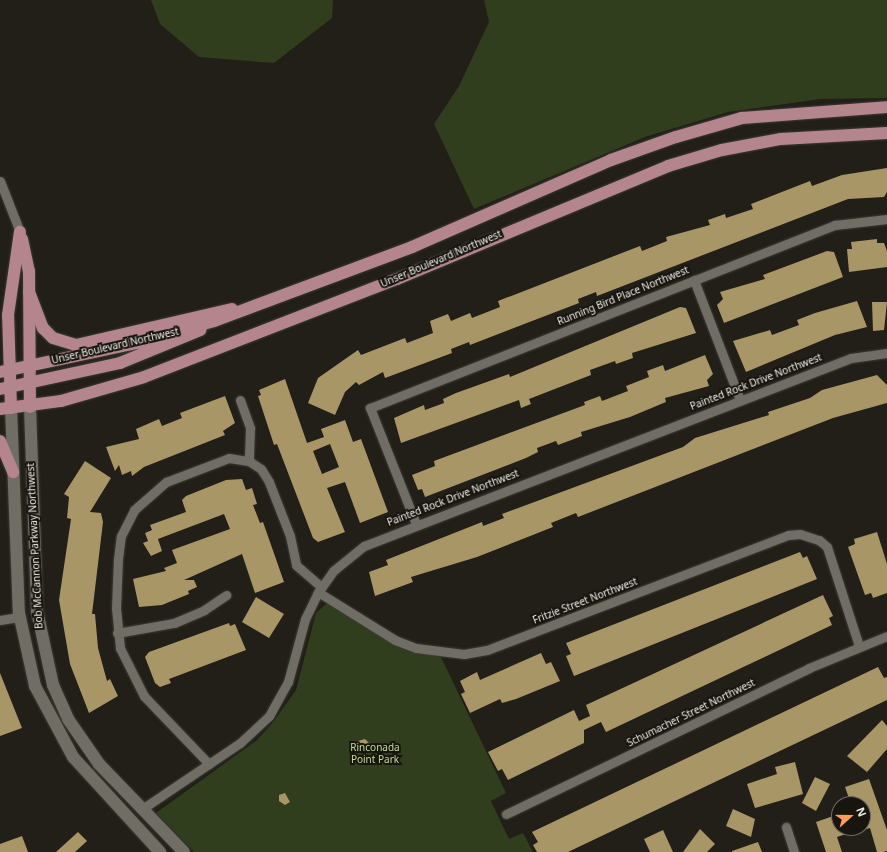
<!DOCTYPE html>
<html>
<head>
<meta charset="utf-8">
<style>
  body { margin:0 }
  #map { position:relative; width:887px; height:852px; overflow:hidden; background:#211f18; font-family:"Noto Sans",sans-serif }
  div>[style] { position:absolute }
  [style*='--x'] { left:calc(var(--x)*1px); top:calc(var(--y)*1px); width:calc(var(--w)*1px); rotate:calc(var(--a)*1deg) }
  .green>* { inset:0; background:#303e1d }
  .building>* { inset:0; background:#a99667 }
  .roads { filter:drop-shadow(0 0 1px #3d3b36) drop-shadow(0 0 1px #3d3b36) }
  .street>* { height:9px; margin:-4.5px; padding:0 4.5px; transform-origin:4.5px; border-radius:4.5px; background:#706d65 }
  .secondary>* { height:12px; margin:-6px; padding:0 6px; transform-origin:6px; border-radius:6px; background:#706d65 }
  .primary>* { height:12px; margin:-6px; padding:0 6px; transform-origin:6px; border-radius:6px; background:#b4858d }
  span { translate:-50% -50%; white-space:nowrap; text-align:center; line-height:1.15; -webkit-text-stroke:4px #18150f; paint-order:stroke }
  .street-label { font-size:10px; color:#eeede8 }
  .park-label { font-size:10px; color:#bfde99 }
  .north { position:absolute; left:831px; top:796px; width:40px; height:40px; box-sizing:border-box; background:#18150f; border:1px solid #6e6b66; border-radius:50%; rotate:69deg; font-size:11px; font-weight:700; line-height:16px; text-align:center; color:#eeede8 }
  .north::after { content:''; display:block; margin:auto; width:14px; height:18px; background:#ff9b5a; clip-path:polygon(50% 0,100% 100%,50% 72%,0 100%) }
</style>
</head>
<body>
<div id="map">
  <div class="green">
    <div style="clip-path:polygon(151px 0,333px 0,332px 18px,274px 63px,199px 57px,160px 24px)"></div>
    <div style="clip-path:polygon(484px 0,887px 0,887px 98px,820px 99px,728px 112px,645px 137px,474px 209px,434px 124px,459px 86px,489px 22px)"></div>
    <div style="clip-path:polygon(327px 603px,411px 650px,441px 657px,506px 793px,491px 801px,509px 839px,523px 833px,533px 852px,194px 852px,156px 813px,257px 740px,274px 721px,296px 690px,316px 613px)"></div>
  </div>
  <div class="building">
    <div style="clip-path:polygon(887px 168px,887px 192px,884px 197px,848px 199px,597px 296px,596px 292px,578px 299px,579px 303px,470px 345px,469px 342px,451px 349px,452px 353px,385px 378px,383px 372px,359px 385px,356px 382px,345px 392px,335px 415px,308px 403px,318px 378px,358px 350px,361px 355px,405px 338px,407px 343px,433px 333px,430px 321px,448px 314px,451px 321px,470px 313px,472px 318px,500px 307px,498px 301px,640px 246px,642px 251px,667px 241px,666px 237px,710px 225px,708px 220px,725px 214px,726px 218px,753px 209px,751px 204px,810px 181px,812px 186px,842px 175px)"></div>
    <div style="clip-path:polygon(877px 239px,877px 243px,884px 243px,887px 251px,887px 267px,849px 272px,847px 249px,852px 249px,851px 242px)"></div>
    <div style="clip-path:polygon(827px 251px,834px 252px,843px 277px,724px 323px,717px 305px,723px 299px,720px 292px,765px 279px,763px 275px)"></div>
    <div style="clip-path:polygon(857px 301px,867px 327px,835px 335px,746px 372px,733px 341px,770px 330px,772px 335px,799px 325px,797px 320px,815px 313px)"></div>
    <div style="clip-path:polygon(872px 302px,887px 302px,884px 330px,873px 331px)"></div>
    <div style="clip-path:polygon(680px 307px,686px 308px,696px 333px,632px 353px,633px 358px,616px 364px,615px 361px,590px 370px,591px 375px,529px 399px,531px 404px,521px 408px,519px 400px,401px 443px,394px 418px,424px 405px,425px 410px,444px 403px,443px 399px,456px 393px,509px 374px,510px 377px)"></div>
    <div style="clip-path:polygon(705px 355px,713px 374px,707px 380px,709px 386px,665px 398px,666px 402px,630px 417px,581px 432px,582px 436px,558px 445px,556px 441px,537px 448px,538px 452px,526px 458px,425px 497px,422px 489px,418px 490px,412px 475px,435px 466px,434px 461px,585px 405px,584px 402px,600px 396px,602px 401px,628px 391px,626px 386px,649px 377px,647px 371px,663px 365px,665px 371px)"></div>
    <div style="clip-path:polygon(877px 375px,887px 385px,887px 403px,833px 418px,578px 517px,576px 513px,551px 523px,553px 527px,477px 557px,411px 577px,413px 582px,375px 596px,369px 572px,388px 565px,386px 560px,482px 522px,483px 526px,504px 518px,502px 514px,683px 447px,695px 438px,769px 415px,768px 412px,810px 398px,822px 390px)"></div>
    <div style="clip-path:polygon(evenodd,285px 379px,307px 443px,324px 437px,321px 429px,345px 420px,353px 442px,361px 439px,388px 512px,360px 523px,345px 482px,327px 488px,345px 532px,318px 542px,313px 538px,277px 444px,274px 445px,258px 396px,261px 395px,259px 390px,285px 379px,330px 444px,339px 467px,322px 474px,313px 451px,330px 444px)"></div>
    <div style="clip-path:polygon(225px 396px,235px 423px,223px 431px,225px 435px,144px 467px,132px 476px,131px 471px,122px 475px,119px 465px,115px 471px,106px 447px,139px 439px,136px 429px,159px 419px,162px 426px,182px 418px,180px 413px)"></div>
    <div style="clip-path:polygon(85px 461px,111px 478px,90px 512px,101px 513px,103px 522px,92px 614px,95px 614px,98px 648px,107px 681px,110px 679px,118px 696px,89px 713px,70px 664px,59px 600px,71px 519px,67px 518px,69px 497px,64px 494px)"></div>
    <div style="clip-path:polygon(242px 479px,246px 490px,252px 488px,257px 504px,253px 505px,260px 523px,263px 522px,284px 582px,255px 593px,242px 554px,184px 580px,194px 580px,197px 587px,188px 591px,189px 594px,162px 605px,139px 607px,133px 579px,166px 571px,164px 568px,177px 563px,172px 550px,230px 529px,224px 514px,158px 539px,162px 551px,151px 556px,143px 543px,148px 541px,145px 533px,152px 530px,150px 525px,186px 512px,182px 500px,186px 496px,226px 480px)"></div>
    <div style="clip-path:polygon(877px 532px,887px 564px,887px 593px,873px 598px,871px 593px,865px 595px,848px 547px,855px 544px,854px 539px)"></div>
    <div style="clip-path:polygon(800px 552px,803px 558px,807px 556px,817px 579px,574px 676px,566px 656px,571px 654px,566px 643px)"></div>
    <div style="clip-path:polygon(823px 595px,833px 616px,829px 618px,832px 625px,606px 732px,601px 722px,584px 730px,584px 743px,508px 780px,502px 769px,498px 771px,488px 752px,574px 710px,579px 721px,590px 716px,586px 705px)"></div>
    <div style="clip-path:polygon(256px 597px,284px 614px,269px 638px,242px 622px)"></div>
    <div style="clip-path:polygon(229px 623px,230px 626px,235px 624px,246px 650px,169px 679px,171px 683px,160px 687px,155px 683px,145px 657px,149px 652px)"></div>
    <div style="clip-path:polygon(541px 653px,546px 664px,551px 662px,560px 681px,516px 699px,502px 703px,500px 699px,470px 713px,461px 694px,465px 692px,460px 681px,477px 672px,480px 680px)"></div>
    <div style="clip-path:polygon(878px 667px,884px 678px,887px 677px,887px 700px,568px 852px,537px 852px,533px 845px,538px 842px,532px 832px)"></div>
    <div style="clip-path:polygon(0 673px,22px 728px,0 736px)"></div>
    <div style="clip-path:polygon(882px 720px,887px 726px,887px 749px,867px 772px,847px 756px)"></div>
    <div style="clip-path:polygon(365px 739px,370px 744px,368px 750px,362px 752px,358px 741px)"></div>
    <div style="clip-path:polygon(795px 762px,803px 794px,755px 808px,747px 784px,777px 774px,775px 767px)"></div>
    <div style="clip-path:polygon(815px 777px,830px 784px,816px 811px,802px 803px)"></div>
    <div style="clip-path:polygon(869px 779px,887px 830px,887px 851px,883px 852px,877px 852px,870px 828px,863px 830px,863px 804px,851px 804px,845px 787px)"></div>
    <div style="clip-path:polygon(285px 793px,290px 802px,285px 805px,279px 801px,279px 795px)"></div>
    <div style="clip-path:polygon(733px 809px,755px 819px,751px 837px,726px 826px)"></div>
    <div style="clip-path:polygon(839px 814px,839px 828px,861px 829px,837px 837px,842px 852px,826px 852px,816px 822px)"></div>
    <div style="clip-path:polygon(700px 829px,715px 844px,707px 852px,683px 852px)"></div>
    <div style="clip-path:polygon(663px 830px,673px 852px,650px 852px,644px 839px)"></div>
    <div style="clip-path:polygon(78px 832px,87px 841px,75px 852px,56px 852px)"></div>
    <div style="clip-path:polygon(22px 836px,28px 852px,0 852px,0 844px)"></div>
    <div style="clip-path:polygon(758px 842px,762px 852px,732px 852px,732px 851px)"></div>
  </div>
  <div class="roads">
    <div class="street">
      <div style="--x:0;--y:181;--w:55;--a:68.6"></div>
      <div style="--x:694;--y:280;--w:129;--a:69"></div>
      <div style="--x:240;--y:400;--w:30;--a:70"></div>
      <div style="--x:250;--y:428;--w:33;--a:92"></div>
      <div style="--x:416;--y:524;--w:125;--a:-111.6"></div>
      <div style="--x:370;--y:408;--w:500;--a:-21.5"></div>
      <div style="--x:835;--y:225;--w:52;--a:-6.6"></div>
      <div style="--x:318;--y:592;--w:91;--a:31.9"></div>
      <div style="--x:395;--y:640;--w:22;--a:21"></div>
      <div style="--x:416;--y:648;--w:48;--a:7.1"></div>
      <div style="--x:464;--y:654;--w:23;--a:-10"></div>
      <div style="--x:487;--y:650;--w:322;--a:-20.9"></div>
      <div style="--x:788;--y:535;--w:12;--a:-5"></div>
      <div style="--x:800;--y:534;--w:20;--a:18"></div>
      <div style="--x:819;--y:540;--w:11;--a:41"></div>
      <div style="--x:827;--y:547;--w:104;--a:72.1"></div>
      <div style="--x:0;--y:620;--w:19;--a:-9"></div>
      <div style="--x:117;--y:633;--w:58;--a:-10"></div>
      <div style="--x:174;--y:623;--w:33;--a:-23"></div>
      <div style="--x:204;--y:610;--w:27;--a:-34"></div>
      <div style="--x:209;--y:764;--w:94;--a:-133.7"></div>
      <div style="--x:144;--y:696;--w:54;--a:-116.6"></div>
      <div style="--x:120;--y:648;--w:40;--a:-95.7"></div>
      <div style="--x:116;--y:608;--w:49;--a:-87.7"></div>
      <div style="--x:118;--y:559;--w:23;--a:-83"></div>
      <div style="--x:121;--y:536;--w:29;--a:-63"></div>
      <div style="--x:134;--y:510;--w:43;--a:-41.2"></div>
      <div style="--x:166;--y:482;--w:67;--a:-20.9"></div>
      <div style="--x:229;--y:458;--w:20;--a:9"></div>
      <div style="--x:249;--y:461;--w:14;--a:34"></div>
      <div style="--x:261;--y:469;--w:15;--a:58"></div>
      <div style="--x:269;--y:482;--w:58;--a:68.7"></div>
      <div style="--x:290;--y:536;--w:30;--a:78"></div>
      <div style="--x:296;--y:565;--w:33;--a:41"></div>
      <div style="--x:142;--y:809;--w:118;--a:-34"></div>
      <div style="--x:240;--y:743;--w:40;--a:-43"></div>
      <div style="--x:269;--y:716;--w:39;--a:-61"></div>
      <div style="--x:288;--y:682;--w:65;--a:-74.9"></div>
      <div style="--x:305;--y:619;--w:28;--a:-64"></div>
      <div style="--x:317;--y:594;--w:28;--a:-55"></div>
      <div style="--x:333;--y:571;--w:40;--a:-39"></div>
      <div style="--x:364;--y:546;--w:522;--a:-21.11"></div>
      <div style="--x:851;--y:358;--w:36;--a:-8"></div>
      <div style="--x:506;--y:814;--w:336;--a:-25.7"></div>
      <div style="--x:809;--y:668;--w:84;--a:-22.3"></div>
      <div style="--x:786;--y:827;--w:26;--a:72"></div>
    </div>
    <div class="secondary">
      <div style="--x:30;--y:407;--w:204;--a:88"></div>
      <div style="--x:37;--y:611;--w:76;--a:77.8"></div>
      <div style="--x:53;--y:685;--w:37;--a:66"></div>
      <div style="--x:68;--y:719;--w:55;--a:55.4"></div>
      <div style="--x:99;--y:764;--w:122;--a:46"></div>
      <div style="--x:11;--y:408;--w:205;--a:87.8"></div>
      <div style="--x:19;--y:613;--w:75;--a:77.6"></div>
      <div style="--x:35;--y:686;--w:81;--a:61.8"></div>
      <div style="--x:73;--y:757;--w:129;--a:47.5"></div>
    </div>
    <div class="primary">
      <div style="--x:22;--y:239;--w:33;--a:78"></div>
      <div style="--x:29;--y:271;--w:136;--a:89.6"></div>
      <div style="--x:29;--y:292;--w:39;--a:69"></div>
      <div style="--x:43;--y:328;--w:14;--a:45"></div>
      <div style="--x:53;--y:338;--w:24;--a:17"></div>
      <div style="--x:76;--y:345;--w:160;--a:-13"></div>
      <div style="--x:0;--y:372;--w:140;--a:-12"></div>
      <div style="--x:137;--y:343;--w:80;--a:-15.9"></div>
      <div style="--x:214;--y:321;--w:211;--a:-20.5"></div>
      <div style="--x:412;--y:247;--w:217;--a:-23.6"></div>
      <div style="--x:611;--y:160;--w:69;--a:-19.5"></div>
      <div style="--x:676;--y:137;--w:69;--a:-16.1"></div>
      <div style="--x:742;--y:118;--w:145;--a:-4.3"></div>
      <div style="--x:0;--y:389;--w:123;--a:-12.2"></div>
      <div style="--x:120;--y:363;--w:87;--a:-22.4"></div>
      <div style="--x:11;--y:408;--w:93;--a:-91.8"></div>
      <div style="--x:8;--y:315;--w:84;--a:-81.8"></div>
      <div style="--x:0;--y:409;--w:62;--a:-7.5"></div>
      <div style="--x:61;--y:401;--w:86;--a:-16.1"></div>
      <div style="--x:144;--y:377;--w:271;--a:-21.2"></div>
      <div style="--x:397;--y:279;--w:294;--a:-22.6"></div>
      <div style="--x:668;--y:166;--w:56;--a:-16.5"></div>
      <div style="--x:722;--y:150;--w:60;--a:-10.6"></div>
      <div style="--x:781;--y:139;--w:106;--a:-3.2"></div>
      <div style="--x:0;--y:441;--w:34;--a:67"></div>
    </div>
  </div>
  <div class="street-label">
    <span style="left:441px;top:259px;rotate:-23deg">Unser Boulevard Northwest</span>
    <span style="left:623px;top:296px;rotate:-22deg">Running Bird Place Northwest</span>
    <span style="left:115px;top:346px;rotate:-13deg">Unser Boulevard Northwest</span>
    <span style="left:756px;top:382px;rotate:-21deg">Painted Rock Drive Northwest</span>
    <span style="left:453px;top:498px;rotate:-21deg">Painted Rock Drive Northwest</span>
    <span style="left:35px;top:546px;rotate:-93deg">Bob McCannon Parkway Northwest</span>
    <span style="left:585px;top:601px;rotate:-21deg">Fritzie Street Northwest</span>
    <span style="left:691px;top:713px;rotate:-26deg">Schumacher Street Northwest</span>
  </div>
  <div class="park-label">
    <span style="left:375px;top:753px">Rinconada<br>Point Park</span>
  </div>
  <div class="north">N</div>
</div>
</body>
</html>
